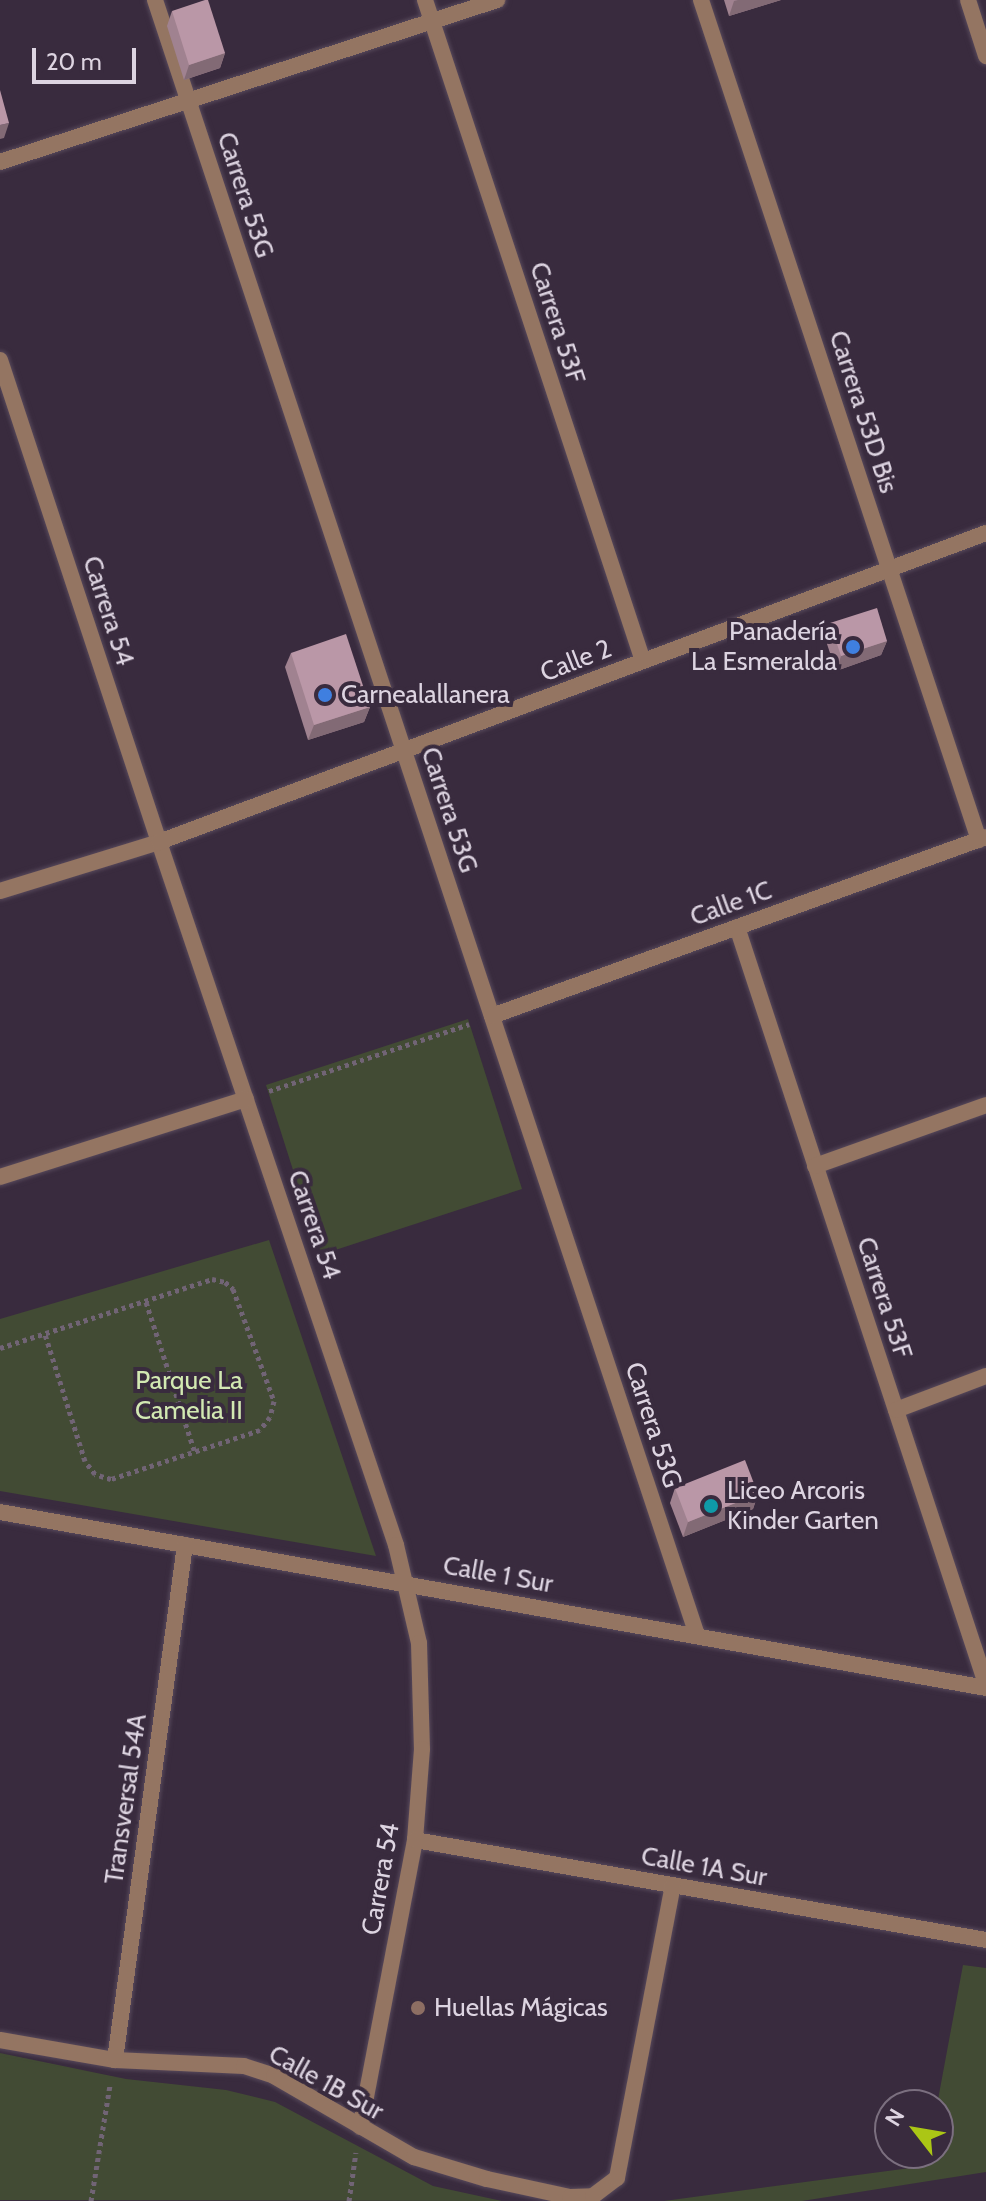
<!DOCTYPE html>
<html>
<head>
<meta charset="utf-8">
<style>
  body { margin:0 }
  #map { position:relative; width:986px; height:2201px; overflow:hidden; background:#392b3e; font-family:Cabin,sans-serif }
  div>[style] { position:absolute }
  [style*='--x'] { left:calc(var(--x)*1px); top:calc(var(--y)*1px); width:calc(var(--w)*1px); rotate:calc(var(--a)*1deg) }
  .green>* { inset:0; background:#424b34 }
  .path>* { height:5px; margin-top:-2.5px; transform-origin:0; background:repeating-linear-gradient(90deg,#716475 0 4px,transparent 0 8px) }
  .roads { filter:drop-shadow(0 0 2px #57495b) drop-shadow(0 0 2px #57495b) }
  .minor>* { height:16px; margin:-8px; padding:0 8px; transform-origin:8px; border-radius:8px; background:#947562 }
  .tertiary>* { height:16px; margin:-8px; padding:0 8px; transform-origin:8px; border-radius:8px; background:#947562 }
  .wall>* { inset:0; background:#a08290 }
  .shaded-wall>* { inset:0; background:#826a75 }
  .building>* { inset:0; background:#ba97a7 }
  .dots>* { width:22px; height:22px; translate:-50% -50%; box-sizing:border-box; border:4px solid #392b3e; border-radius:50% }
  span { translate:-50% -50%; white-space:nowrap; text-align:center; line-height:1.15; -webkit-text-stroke:8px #392b3e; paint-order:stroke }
  .street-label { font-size:26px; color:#ddd4e1 }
  .poi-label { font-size:26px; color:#ddd4e1 }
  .right { translate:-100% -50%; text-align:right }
  .left { translate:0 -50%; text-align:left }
  .park-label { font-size:26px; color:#d2e9b2 }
  .north { position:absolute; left:874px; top:2089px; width:80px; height:80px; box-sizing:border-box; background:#392b3e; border:2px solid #7b6f7f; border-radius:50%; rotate:301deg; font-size:22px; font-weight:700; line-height:32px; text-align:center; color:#ddd4e1 }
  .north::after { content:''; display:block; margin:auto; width:28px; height:36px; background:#abc615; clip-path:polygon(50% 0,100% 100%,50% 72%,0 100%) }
  .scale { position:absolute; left:32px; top:48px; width:104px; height:36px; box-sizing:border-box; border:4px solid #ddd4e1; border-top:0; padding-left:10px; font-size:24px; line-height:28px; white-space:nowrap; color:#ddd4e1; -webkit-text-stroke:6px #392b3e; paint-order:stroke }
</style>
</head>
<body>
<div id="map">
  <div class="green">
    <div style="clip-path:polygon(468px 1019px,522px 1189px,320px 1255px,266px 1085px)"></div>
    <div style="clip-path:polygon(269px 1240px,376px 1556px,0 1491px,0 1319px)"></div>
    <div style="clip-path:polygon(963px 1965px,986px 1968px,986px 2172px,802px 2201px,664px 2201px,925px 2166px,928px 2153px,938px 2153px,937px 2105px)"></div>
    <div style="clip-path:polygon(0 2053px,126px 2079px,226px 2090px,275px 2102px,433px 2186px,502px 2201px,0 2200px)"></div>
  </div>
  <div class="path">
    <div style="--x:269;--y:1091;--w:211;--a:-18.5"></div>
    <div style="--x:146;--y:1302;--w:156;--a:72"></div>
    <div style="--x:0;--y:1348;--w:223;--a:-18"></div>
    <div style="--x:212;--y:1279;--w:13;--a:13"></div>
    <div style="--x:225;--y:1282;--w:11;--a:41"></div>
    <div style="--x:233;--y:1289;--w:119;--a:69.9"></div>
    <div style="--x:274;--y:1401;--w:16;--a:104"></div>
    <div style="--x:270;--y:1417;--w:16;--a:128"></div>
    <div style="--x:260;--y:1430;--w:157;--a:161.8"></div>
    <div style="--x:111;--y:1479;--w:17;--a:-163"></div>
    <div style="--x:95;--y:1474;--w:16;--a:-128"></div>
    <div style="--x:85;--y:1461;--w:133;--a:-107.5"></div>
    <div style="--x:91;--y:2201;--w:118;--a:-80.7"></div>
    <div style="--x:349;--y:2201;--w:49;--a:-81.9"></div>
  </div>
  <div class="roads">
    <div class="minor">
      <div style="--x:155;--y:0;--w:1722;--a:71.66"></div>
      <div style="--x:425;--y:0;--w:696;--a:71.75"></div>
      <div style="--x:701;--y:0;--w:885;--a:71.69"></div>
      <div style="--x:968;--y:0;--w:59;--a:72.2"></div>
      <div style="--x:0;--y:162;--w:523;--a:-18.05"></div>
      <div style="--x:159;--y:842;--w:742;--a:71.37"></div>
      <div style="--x:396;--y:1545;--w:101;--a:76.8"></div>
      <div style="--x:419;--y:1643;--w:106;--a:88.4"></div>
      <div style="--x:422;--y:1749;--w:91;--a:94.4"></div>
      <div style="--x:415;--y:1840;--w:292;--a:100.8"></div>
      <div style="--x:737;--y:927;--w:797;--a:71.79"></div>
      <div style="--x:492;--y:1016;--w:525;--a:-19.92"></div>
      <div style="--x:815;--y:1166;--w:182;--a:-19.6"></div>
      <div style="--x:0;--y:1177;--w:258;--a:-17.6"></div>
      <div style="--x:896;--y:1410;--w:96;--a:-20.7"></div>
      <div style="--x:0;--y:1512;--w:1002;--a:10.12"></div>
      <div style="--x:415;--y:1840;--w:580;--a:9.93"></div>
      <div style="--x:0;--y:2040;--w:117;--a:9.9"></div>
      <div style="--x:115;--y:2060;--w:129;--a:2.7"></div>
      <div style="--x:244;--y:2066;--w:32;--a:18"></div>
      <div style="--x:274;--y:2076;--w:162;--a:30.1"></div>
      <div style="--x:414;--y:2157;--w:76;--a:16.8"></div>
      <div style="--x:487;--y:2179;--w:85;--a:12.2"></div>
      <div style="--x:570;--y:2197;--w:23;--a:-2"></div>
      <div style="--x:593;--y:2196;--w:30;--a:-37"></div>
      <div style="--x:617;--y:2178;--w:298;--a:-79.2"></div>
      <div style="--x:115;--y:2060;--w:520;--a:-82.26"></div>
    </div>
    <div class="tertiary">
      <div style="--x:0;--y:360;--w:508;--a:71.74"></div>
      <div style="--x:0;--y:891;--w:166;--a:-17.1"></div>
      <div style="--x:159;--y:842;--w:883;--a:-20.49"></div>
    </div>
  </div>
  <div class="wall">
    <div style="clip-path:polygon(724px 0,781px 0,729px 16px)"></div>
    <div style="clip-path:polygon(172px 11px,225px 53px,220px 68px,184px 80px,167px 26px)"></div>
    <div style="clip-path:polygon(830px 623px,887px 641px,881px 655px,836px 671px,825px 638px)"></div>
    <div style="clip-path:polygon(291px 653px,370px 707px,364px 722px,308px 740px,285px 667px)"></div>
    <div style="clip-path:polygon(675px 1488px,758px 1494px,753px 1509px,683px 1537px,670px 1503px)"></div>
  </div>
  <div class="shaded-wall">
    <div style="clip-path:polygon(738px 0,781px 0,729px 16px,734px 1px)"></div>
    <div style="clip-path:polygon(225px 53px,220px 68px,184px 80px,189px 65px)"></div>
    <div style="clip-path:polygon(9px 123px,4px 138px,0 139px,0 125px)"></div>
    <div style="clip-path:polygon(887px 641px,881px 655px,836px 671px,841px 656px)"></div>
    <div style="clip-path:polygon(370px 707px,364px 722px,308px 740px,314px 725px)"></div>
    <div style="clip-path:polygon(758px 1494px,753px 1509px,683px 1537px,688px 1522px)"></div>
  </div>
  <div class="building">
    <div style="clip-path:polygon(205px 0,208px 0,225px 53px,189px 65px,172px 11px)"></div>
    <div style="clip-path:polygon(0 90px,9px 123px,0 125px)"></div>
    <div style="clip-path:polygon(877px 608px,887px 641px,841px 656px,830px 623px)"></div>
    <div style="clip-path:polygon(346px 634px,370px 707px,314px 725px,291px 653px)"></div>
    <div style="clip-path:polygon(745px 1460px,758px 1494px,688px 1522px,675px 1488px)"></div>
  </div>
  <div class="dots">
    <div style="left:853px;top:647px;background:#3f7fe0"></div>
    <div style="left:325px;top:695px;background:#3f7fe0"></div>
    <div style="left:711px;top:1506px;background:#0f9aa8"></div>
    <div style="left:418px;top:2008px;background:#8d6e63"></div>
  </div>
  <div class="street-label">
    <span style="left:245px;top:195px;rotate:72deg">Carrera 53G</span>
    <span style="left:557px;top:323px;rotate:72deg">Carrera 53F</span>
    <span style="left:863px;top:412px;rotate:72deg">Carrera 53D Bis</span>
    <span style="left:108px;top:611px;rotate:72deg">Carrera 54</span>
    <span style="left:576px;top:661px;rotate:-21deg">Calle 2</span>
    <span style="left:449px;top:810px;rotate:72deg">Carrera 53G</span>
    <span style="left:731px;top:904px;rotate:-20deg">Calle 1C</span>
    <span style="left:314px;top:1225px;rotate:71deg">Carrera 54</span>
    <span style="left:884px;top:1298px;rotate:72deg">Carrera 53F</span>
    <span style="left:653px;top:1425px;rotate:72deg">Carrera 53G</span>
    <span style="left:498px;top:1575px;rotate:10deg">Calle 1 Sur</span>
    <span style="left:126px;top:1799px;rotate:-82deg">Transversal 54A</span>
    <span style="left:704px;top:1867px;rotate:10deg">Calle 1A Sur</span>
    <span style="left:381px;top:1879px;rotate:-80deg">Carrera 54</span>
    <span style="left:326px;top:2083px;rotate:29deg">Calle 1B Sur</span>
  </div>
  <div class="poi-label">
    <span class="right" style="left:837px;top:647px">Panadería<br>La Esmeralda</span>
    <span class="left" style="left:341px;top:695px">Carnealallanera</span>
    <span class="left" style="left:727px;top:1506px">Liceo Arcoris<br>Kinder Garten</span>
    <span class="left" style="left:434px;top:2008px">Huellas Mágicas</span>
  </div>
  <div class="park-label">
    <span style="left:189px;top:1396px">Parque La<br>Camelia II</span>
  </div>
  <div class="north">N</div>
  <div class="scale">20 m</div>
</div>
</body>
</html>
